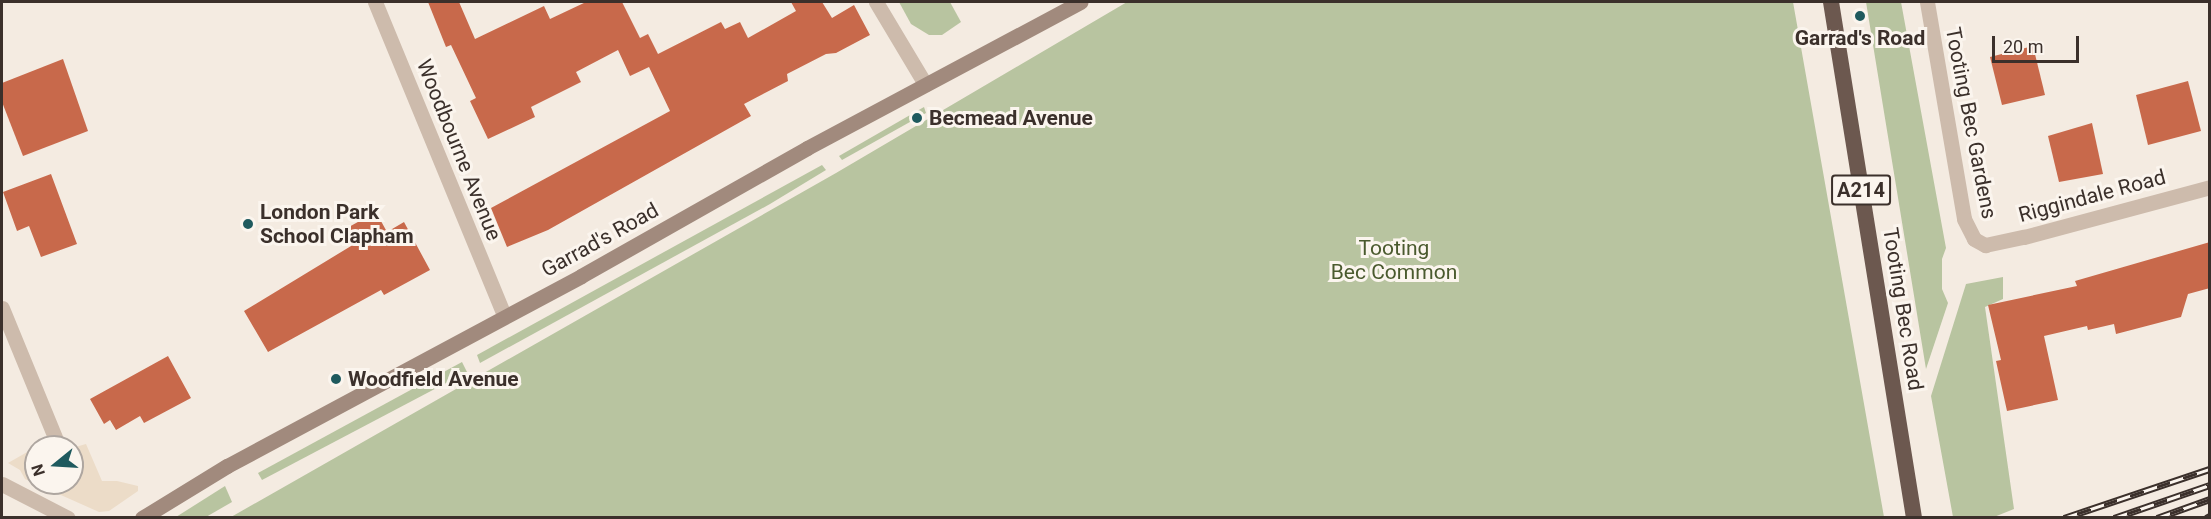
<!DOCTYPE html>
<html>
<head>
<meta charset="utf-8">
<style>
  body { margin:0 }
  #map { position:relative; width:2211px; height:519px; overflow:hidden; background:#f4ebe1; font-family:Roboto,sans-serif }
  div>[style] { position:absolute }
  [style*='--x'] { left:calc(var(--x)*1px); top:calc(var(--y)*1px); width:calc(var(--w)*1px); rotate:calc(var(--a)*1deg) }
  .green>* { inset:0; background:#b8c4a0 }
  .plaza>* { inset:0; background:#ecdcc8 }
  .building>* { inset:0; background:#c8694b }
  .minor>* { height:15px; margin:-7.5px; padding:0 7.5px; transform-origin:7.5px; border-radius:7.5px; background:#cdbbac }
  .tertiary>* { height:15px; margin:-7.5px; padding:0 7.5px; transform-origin:7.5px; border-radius:7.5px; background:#cdbbac }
  .secondary>* { height:15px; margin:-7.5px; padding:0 7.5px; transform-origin:7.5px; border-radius:7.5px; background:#a18a7d }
  .trunk>* { height:16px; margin:-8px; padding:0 8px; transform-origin:8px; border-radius:8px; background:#6c584f }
  .rail>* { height:7px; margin-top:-3.5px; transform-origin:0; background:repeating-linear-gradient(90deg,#fbf5ee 0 14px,#3b302b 0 28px); box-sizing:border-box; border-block:2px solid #3b302b }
  .dots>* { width:16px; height:16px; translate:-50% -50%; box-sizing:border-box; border:3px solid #fbf5ee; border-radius:50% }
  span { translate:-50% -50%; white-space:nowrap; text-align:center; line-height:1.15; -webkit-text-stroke:6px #fbf5ee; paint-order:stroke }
  .shield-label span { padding:2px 4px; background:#fbf5ee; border:2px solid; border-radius:4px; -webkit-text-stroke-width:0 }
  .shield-label { font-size:20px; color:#3b302b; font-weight:700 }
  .poi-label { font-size:21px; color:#3b302b; font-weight:700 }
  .left { translate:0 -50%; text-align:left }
  .street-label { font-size:21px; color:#3b302b }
  .park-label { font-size:21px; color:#4a5a2e }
  .frame { position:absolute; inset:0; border:3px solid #3b302b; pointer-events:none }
  .north { position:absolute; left:24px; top:435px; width:60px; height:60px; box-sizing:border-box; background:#fbf5ee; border:2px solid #aea6a0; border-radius:50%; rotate:252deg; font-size:16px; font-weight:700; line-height:24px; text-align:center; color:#3b302b }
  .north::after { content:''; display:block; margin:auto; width:21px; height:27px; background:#1f5a5e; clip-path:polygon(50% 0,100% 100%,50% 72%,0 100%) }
  .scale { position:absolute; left:1992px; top:36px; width:87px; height:27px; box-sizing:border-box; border:3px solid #3b302b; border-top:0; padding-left:8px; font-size:18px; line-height:21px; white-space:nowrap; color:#3b302b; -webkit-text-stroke:4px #fbf5ee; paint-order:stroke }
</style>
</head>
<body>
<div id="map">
  <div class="green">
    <div style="clip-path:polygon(899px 2px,950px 2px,961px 22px,942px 35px,929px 35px,911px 24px)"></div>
    <div style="clip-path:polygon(1127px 2px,1793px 2px,1884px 517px,231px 517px,836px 173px)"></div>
    <div style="clip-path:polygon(1866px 2px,1901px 2px,1946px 248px,1942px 259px,1942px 289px,1948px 303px,1926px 369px)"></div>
    <div style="clip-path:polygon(924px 107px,926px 113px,842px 160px,839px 156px)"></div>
    <div style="clip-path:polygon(822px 165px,826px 170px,770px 204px,480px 363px,477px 355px)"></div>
    <div style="clip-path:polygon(2003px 277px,2003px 299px,1985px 307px,2014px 509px,1994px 517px,1953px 517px,1931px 396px,1966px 284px)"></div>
    <div style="clip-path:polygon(462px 362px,467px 372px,262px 480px,258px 473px)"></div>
    <div style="clip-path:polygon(225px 486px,232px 502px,206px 517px,176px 517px)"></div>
  </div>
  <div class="plaza">
    <div style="clip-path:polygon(86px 444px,102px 481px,117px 481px,138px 486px,138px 491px,109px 511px,99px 512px,25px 479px,20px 470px,8px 463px,36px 447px,36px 483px,72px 483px,72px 448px)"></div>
  </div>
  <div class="building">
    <div style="clip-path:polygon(428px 2px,459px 2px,475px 39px,544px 6px,550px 19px,586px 2px,622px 2px,640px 38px,648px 34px,658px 54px,721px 22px,725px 29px,740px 22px,748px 38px,796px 11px,791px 2px,822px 2px,832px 18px,854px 5px,870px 35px,836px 53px,826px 54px,787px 74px,788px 81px,744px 104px,751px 116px,548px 230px,507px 247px,491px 208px,670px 111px,649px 67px,630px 76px,618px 50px,576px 72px,581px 82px,531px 107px,535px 117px,488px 139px,470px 101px,476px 98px,451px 45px,446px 47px)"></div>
    <div style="clip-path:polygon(2033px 46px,2045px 95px,2002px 105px,1990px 57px)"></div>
    <div style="clip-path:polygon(63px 59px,88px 131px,23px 156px,2px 102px,2px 83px)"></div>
    <div style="clip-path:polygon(2188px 81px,2201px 131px,2148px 145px,2136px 95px)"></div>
    <div style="clip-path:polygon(2092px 123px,2103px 174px,2059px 182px,2048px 136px)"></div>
    <div style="clip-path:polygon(51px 174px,77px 244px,41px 257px,29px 226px,17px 231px,3px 192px)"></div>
    <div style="clip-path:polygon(376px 212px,387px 232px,404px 222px,430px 270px,384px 295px,381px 290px,268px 352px,244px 311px,356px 243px,347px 228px)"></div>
    <div style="clip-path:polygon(2210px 242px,2210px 288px,2188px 294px,2181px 317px,2116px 334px,2114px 324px,2088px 330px,2087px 326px,2044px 336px,2058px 400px,2007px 411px,1996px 361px,2001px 360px,1988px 305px,2077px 286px,2075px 281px)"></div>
    <div style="clip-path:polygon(168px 356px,191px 398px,144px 423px,140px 416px,116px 430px,110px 420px,104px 424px,90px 399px)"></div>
  </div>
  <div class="minor">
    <div style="--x:375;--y:2;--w:339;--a:67.6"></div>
    <div style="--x:876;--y:2;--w:96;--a:59.1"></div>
    <div style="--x:1927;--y:2;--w:220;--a:80.3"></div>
    <div style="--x:1964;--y:219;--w:22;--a:63"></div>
    <div style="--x:1974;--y:239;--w:13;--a:29"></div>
    <div style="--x:1985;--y:245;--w:40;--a:-12"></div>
    <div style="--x:2024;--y:237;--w:193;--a:-15"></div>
    <div style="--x:2;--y:308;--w:150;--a:67.7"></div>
  </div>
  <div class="tertiary">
    <div style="--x:2;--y:484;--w:74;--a:27.3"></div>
  </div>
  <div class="secondary">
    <div style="--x:142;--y:518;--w:100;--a:-31.5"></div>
    <div style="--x:227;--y:466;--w:402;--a:-28.2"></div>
    <div style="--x:581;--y:276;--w:260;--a:-29.5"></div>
    <div style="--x:807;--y:148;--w:310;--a:-28.1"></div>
  </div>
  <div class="trunk">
    <div style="--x:1831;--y:2;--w:523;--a:80.86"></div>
  </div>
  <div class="rail">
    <div style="--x:2064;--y:518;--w:154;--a:-18.6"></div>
    <div style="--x:2114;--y:518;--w:102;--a:-19"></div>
    <div style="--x:2157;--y:518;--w:56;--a:-19.7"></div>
    <div style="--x:2206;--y:518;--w:4;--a:-27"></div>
  </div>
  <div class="dots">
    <div style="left:1860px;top:16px;background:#1f5a5e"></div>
    <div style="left:917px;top:118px;background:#1f5a5e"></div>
    <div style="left:248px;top:224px;background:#1f5a5e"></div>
    <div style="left:336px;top:379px;background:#1f5a5e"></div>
  </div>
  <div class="shield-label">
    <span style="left:1861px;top:190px">A214</span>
  </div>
  <div class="poi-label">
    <span style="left:1860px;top:38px">Garrad's Road</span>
    <span class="left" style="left:929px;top:118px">Becmead Avenue</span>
    <span class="left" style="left:260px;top:224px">London Park<br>School Clapham</span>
    <span class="left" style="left:348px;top:379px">Woodfield Avenue</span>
  </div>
  <div class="street-label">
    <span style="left:1971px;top:123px;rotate:79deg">Tooting Bec Gardens</span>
    <span style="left:459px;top:150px;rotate:68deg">Woodbourne Avenue</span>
    <span style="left:2092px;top:196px;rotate:-15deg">Riggindale Road</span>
    <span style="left:600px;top:240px;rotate:-29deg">Garrad's Road</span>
    <span style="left:1903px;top:309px;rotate:81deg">Tooting Bec Road</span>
  </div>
  <div class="park-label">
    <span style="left:1394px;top:260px">Tooting<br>Bec Common</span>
  </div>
  <div class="frame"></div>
  <div class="north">N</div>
  <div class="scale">20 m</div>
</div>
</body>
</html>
